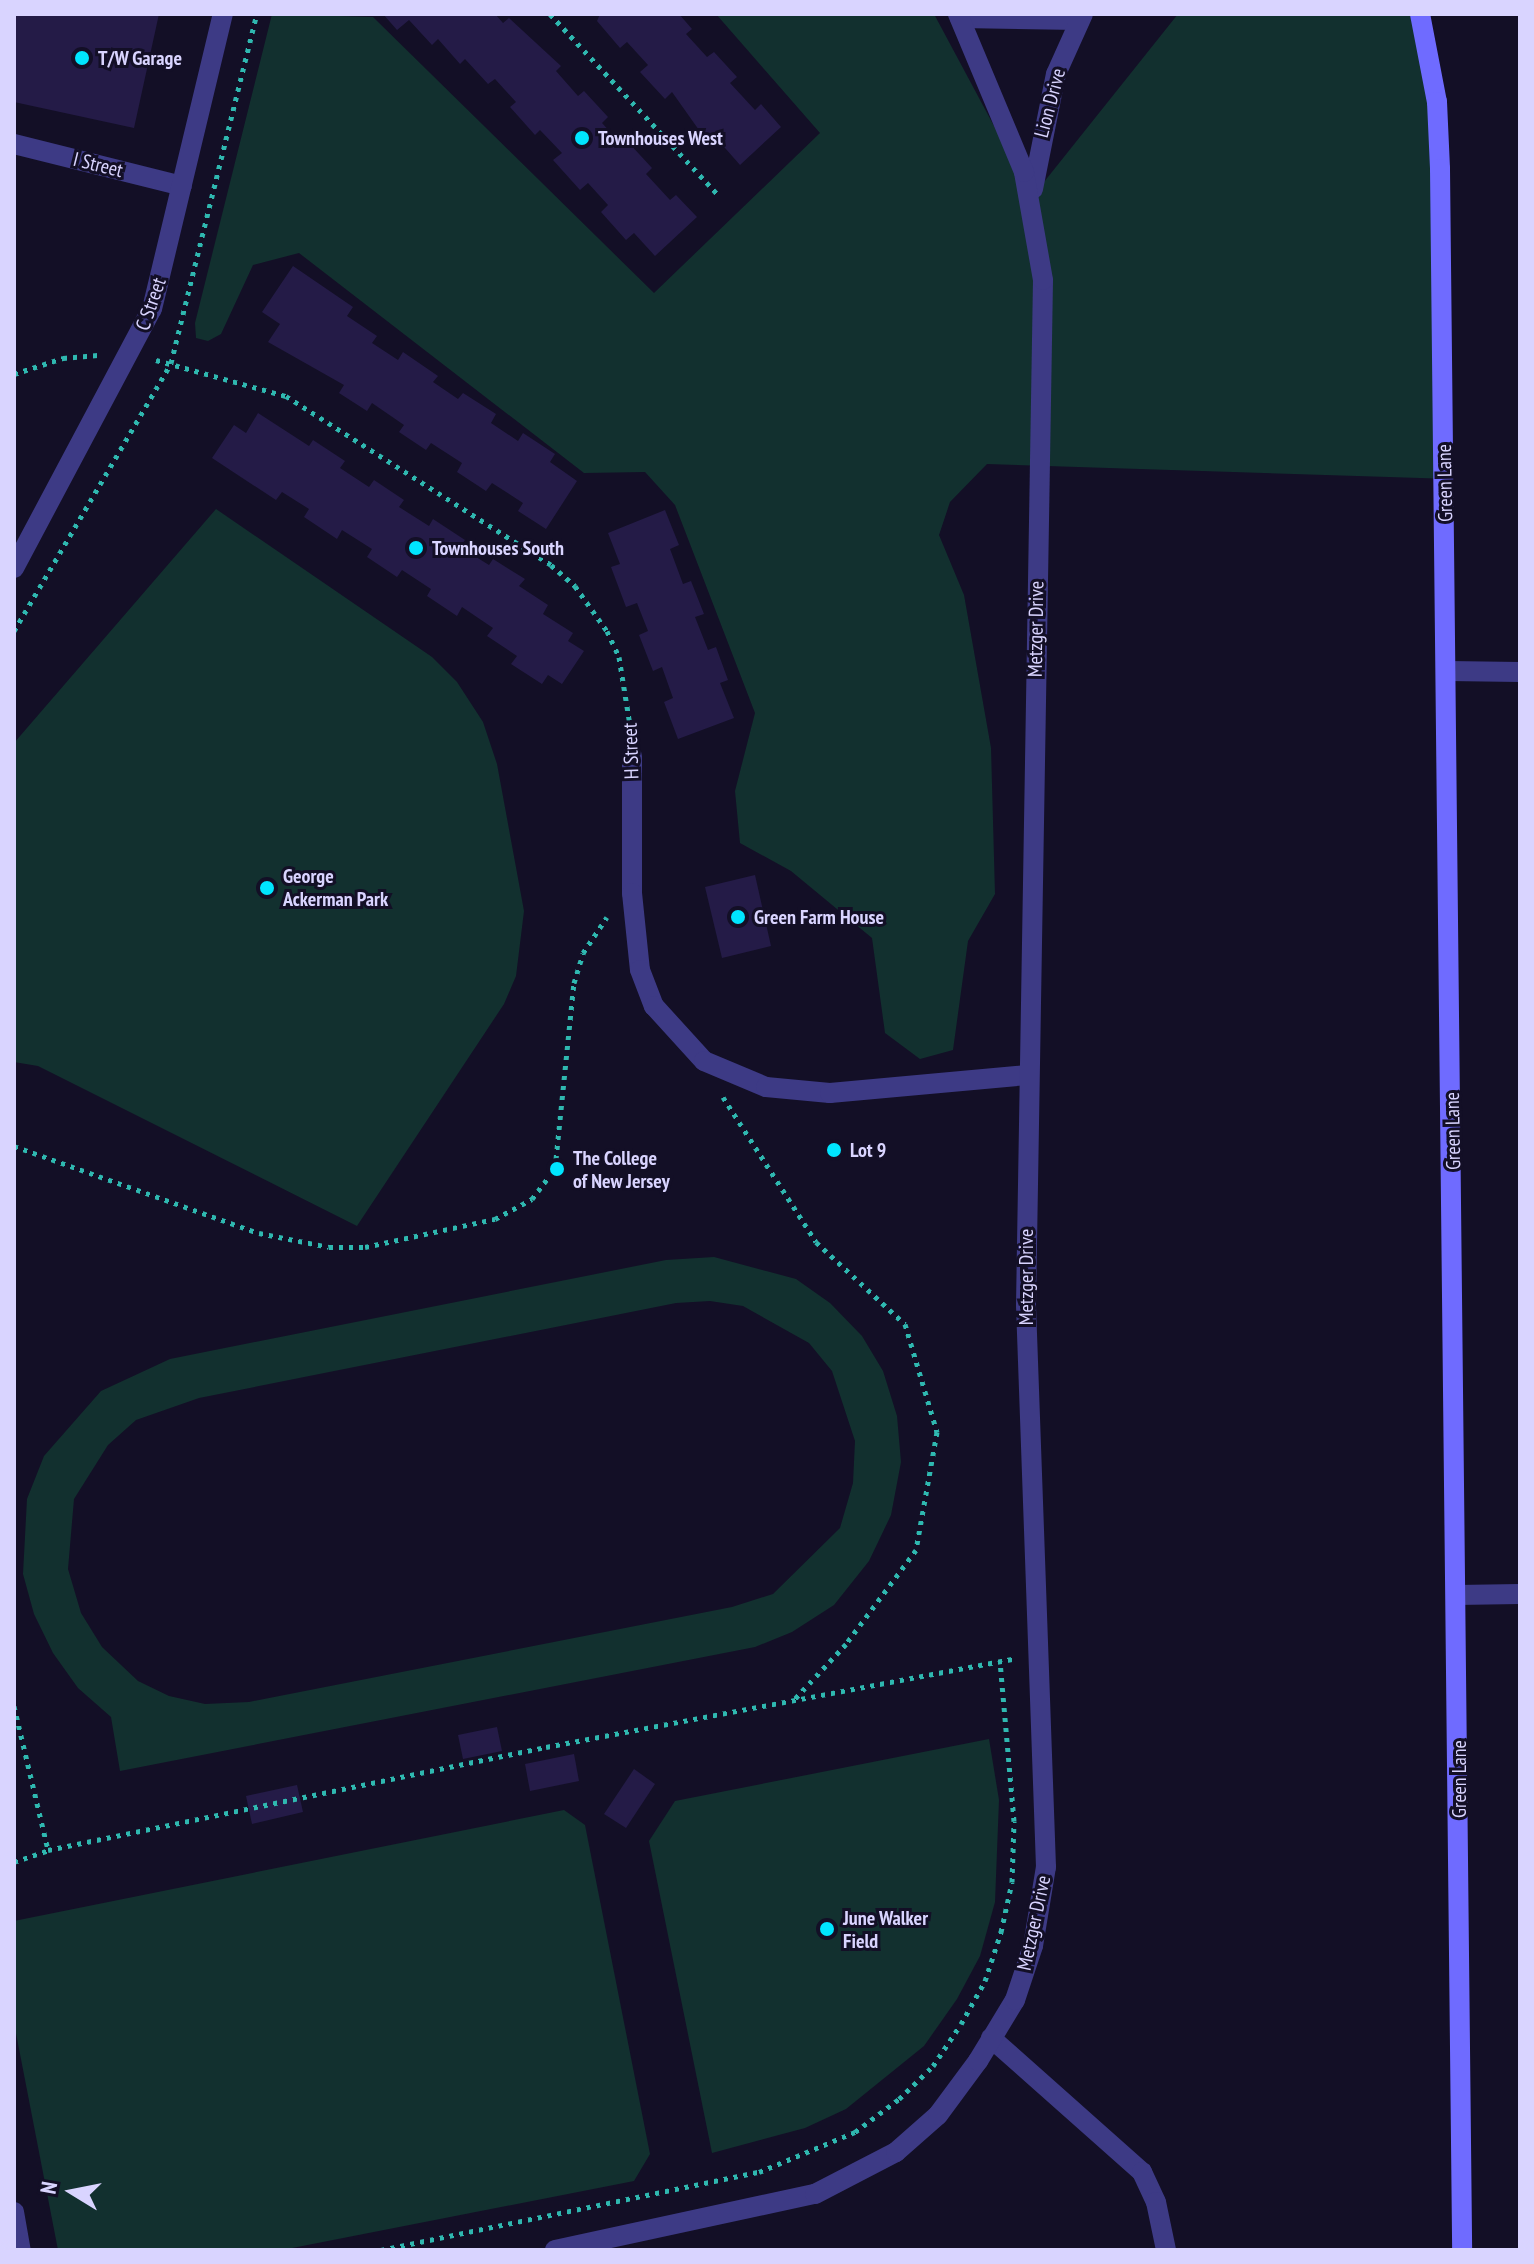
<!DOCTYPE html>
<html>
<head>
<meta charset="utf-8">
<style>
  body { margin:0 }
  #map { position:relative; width:1534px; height:2264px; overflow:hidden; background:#130f26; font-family:"PT Sans Narrow",sans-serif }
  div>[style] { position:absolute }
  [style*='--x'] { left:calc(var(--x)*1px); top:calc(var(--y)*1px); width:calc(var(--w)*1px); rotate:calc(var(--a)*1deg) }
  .green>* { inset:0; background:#12302f }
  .building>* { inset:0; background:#241b47 }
  .path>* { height:5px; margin-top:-2.5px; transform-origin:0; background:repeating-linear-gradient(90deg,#2fb8b0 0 4px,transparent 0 10px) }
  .lane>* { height:20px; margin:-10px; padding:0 10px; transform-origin:10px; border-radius:10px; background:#3d3a85 }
  .street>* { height:20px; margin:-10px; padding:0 10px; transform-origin:10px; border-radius:10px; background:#3d3a85 }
  .secondary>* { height:20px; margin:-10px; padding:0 10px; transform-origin:10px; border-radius:10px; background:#6f6bff }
  .dots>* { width:22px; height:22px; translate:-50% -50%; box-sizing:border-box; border:4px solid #130f26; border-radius:50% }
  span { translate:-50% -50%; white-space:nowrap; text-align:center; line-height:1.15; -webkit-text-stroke:6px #130f26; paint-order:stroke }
  .poi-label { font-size:20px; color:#d9d4ff; font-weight:700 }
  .left { translate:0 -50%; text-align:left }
  .street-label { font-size:20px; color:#d9d4ff }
  .frame { position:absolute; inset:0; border:16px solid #d9d4ff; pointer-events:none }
  .north { position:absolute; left:32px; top:2152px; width:80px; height:80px; -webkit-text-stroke:6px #130f26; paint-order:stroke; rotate:280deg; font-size:22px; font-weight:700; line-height:32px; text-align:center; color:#d9d4ff }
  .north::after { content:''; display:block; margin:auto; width:28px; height:36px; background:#d9d4ff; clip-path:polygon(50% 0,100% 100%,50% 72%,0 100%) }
</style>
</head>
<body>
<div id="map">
  <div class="green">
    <div style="clip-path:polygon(272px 14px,373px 17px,654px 293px,820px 133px,716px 14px,934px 14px,1032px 197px,1178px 14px,1427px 14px,1452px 479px,987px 464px,950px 502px,939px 535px,964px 595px,991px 748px,995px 894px,968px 941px,953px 1050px,920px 1059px,885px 1033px,872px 938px,791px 871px,740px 843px,735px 791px,755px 713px,675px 505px,645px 472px,584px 473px,299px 253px,253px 265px,221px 334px,208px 341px,196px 338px,195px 323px)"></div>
    <div style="clip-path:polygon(216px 509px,432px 657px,457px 682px,483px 722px,497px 764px,524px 911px,516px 976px,504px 1004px,357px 1226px,38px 1066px,14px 1062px,14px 743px)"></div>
    <div style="clip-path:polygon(evenodd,714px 1257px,796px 1279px,830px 1303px,862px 1336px,883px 1371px,897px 1416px,901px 1462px,891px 1515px,869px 1561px,834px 1605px,792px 1632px,755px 1647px,120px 1771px,111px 1717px,78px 1688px,53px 1653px,34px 1614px,23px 1574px,27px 1499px,44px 1456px,101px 1391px,170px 1359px,666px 1260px,714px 1257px,710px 1301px,743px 1306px,809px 1343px,832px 1371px,855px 1441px,853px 1483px,840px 1528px,773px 1594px,732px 1607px,249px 1702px,205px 1704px,169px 1696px,138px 1681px,102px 1647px,81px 1613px,68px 1569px,74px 1499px,108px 1445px,136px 1420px,199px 1398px,676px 1303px,710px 1301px)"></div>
    <div style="clip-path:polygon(989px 1739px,999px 1800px,995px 1902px,980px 1956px,957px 1999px,924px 2046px,846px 2109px,805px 2128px,712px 2153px,649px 1841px,675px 1801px)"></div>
    <div style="clip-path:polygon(564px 1810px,585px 1825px,650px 2154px,634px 2181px,282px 2250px,58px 2250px,14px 2023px,14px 1921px)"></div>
  </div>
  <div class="building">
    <div style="clip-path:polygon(14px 14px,159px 14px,134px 128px,14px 102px)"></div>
    <div style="clip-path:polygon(383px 14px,495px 14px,503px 23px,509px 18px,561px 66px,556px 71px,578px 96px,584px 91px,608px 117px,602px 123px,623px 146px,628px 142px,652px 168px,646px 174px,670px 200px,676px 195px,697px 217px,655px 256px,634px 233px,626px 240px,601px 212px,608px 205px,588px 183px,580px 190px,553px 160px,562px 153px,540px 130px,535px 135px,510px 107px,516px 102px,495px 79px,488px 84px,465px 59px,460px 64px,438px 39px,432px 45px,409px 20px,397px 30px)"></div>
    <div style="clip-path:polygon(600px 14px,679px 14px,692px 29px,686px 34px,707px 57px,714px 52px,737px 77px,730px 83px,755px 110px,761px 104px,781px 127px,740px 165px,718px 140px,711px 147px,672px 92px,665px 99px,640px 72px,648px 65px,627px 42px,620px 48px,597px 21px)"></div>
    <div style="clip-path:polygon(293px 266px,353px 307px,347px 316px,377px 336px,372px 343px,398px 360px,403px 352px,438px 376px,433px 382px,458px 399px,463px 393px,496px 414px,491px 423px,518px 441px,523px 433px,555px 454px,550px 462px,577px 481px,546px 529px,518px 511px,523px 503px,492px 483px,486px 491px,457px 472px,462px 463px,431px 443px,426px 450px,399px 432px,404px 425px,372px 403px,367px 411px,339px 393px,344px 385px,268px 342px,280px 324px,262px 312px)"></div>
    <div style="clip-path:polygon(258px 413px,309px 446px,313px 440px,345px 461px,340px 468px,369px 487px,374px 480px,404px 500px,399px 507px,429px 526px,433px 519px,465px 540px,460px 547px,489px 565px,493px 559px,525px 579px,519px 586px,548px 605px,543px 614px,573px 633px,568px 641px,584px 651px,562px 684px,548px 675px,542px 684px,511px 664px,517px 656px,487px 636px,493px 628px,462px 607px,457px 616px,427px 596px,431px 589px,402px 570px,397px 577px,367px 557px,372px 549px,342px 530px,337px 539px,304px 517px,309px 509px,282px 492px,276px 500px,212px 458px,234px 425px,246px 433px)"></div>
    <div style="clip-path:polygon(665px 510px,679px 545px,670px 549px,683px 584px,691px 581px,704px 614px,695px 617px,708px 650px,716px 647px,728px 680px,720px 683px,734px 718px,678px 739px,664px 702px,673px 698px,662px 667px,653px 671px,639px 635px,648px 631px,637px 603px,626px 607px,611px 567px,620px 564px,608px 533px)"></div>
    <div style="clip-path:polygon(755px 875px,771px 946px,722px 958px,705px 887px)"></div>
    <div style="clip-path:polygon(497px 1727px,502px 1751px,463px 1759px,458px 1735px)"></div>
    <div style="clip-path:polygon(574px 1754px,579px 1781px,530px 1791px,525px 1764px)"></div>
    <div style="clip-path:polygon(634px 1769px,655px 1784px,626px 1828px,604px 1814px)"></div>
    <div style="clip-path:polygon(297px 1785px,303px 1812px,252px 1824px,246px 1796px)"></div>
  </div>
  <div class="path">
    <div style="--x:550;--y:14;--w:248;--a:47.1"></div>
    <div style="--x:156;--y:360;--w:135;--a:15.5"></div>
    <div style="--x:286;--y:396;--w:314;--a:32.5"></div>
    <div style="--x:551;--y:565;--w:32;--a:41"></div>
    <div style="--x:575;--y:586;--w:55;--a:54.6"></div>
    <div style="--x:607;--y:631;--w:29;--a:65"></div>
    <div style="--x:619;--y:657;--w:75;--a:80.8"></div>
    <div style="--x:14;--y:374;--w:52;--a:-18.1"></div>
    <div style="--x:63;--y:358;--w:35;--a:-5"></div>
    <div style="--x:14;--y:631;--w:311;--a:-59.6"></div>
    <div style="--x:171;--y:363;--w:359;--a:-76.2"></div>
    <div style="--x:723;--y:1097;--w:172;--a:57.3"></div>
    <div style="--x:816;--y:1242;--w:121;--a:42.7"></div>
    <div style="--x:905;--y:1324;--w:113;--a:73.5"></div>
    <div style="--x:937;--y:1432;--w:120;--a:100.1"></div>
    <div style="--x:916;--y:1550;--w:117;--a:126.7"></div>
    <div style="--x:846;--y:1644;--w:79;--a:133"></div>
    <div style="--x:14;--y:1146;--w:260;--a:19.6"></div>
    <div style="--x:259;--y:1233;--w:71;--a:11.3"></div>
    <div style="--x:329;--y:1247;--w:36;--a:0"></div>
    <div style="--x:365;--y:1247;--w:133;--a:-12.2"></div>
    <div style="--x:495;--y:1219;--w:42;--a:-28.4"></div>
    <div style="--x:532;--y:1199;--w:38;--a:-53"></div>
    <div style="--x:555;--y:1169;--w:187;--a:-84.2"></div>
    <div style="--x:574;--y:983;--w:31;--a:-73"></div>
    <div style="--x:583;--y:953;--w:43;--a:-56.3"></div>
    <div style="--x:14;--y:1706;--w:148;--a:76.7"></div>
    <div style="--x:14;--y:1862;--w:36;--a:-19"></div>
    <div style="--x:48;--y:1850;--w:509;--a:-11.69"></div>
    <div style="--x:546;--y:1747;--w:477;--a:-10.7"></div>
    <div style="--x:381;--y:2250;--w:386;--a:-11.7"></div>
    <div style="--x:759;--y:2172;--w:104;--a:-22.6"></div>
    <div style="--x:855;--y:2132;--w:55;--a:-36.9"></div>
    <div style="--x:899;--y:2099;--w:47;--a:-44.1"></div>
    <div style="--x:933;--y:2066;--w:50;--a:-56.3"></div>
    <div style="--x:961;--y:2024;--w:49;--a:-60.8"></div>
    <div style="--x:985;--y:1981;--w:52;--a:-71.9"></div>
    <div style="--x:1001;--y:1932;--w:51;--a:-77.6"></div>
    <div style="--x:1012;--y:1882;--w:61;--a:-88.1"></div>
    <div style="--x:1014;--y:1821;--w:161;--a:-95"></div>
  </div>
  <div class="lane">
    <div style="--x:14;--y:144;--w:173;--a:14"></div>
    <div style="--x:14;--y:568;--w:293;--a:-62"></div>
    <div style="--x:152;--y:309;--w:303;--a:-76.5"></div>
    <div style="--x:632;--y:756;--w:137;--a:90"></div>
    <div style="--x:632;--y:893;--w:77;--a:84.1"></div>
    <div style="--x:640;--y:970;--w:39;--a:69"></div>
    <div style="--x:654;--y:1006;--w:74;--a:47.7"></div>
    <div style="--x:704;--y:1061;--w:67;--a:22.8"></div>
    <div style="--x:766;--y:1087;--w:64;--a:5.4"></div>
    <div style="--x:830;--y:1093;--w:198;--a:-5.2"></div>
    <div style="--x:991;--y:2038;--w:202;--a:41.6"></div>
    <div style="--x:1142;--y:2172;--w:33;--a:65"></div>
    <div style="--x:1156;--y:2202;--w:49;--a:78.2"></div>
    <div style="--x:14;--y:2212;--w:39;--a:80"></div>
  </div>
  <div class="street">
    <div style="--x:960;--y:18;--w:118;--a:1"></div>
    <div style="--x:1033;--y:189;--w:117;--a:-78.7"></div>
    <div style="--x:1056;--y:74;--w:66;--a:-65.8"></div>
    <div style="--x:1448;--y:671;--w:72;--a:0.8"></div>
    <div style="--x:1457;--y:1595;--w:63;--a:-0.9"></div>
    <div style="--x:555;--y:2250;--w:266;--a:-12.2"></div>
    <div style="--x:815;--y:2194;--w:91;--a:-27.4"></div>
    <div style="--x:896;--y:2152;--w:56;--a:-41.4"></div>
    <div style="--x:938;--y:2115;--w:67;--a:-53.5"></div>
    <div style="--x:978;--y:2061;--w:71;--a:-58.8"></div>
    <div style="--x:1015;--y:2000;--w:57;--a:-71.6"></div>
    <div style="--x:1033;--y:1946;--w:80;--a:-80.7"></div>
    <div style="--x:1046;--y:1867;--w:562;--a:-92.04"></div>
    <div style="--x:1026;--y:1305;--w:1025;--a:-89.05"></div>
    <div style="--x:1043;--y:280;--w:110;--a:-100"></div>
    <div style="--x:1024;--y:172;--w:171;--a:-112.7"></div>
  </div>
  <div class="secondary">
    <div style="--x:1420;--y:14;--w:90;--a:79.1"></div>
    <div style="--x:1437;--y:102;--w:67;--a:87.4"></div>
    <div style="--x:1440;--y:169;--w:2081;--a:89.39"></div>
  </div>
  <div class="dots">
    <div style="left:82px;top:58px;background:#00e5ff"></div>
    <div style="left:582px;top:138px;background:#00e5ff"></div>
    <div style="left:416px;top:548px;background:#00e5ff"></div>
    <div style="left:267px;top:888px;background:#00e5ff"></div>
    <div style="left:738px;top:917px;background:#00e5ff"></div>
    <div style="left:834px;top:1150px;background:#00e5ff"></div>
    <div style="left:557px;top:1169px;background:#00e5ff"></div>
    <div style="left:827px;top:1929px;background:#00e5ff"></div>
  </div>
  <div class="poi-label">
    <span class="left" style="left:98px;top:58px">T/W Garage</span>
    <span class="left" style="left:598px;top:138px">Townhouses West</span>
    <span class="left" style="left:432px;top:548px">Townhouses South</span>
    <span class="left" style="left:283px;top:888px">George<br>Ackerman Park</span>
    <span class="left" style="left:754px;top:917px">Green Farm House</span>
    <span class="left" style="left:850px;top:1150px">Lot 9</span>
    <span class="left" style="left:573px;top:1170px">The College<br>of New Jersey</span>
    <span class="left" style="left:843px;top:1930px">June Walker<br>Field</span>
  </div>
  <div class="street-label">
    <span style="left:1050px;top:103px;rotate:-75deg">Lion Drive</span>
    <span style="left:98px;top:165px;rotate:14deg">I Street</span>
    <span style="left:151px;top:304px;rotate:-71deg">C Street</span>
    <span style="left:1445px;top:483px;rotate:-91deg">Green Lane</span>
    <span style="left:1036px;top:629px;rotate:-89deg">Metzger Drive</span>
    <span style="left:631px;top:751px;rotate:-92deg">H Street</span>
    <span style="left:1453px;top:1131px;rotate:-91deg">Green Lane</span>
    <span style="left:1026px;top:1277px;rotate:-90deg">Metzger Drive</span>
    <span style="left:1459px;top:1779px;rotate:-90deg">Green Lane</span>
    <span style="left:1034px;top:1923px;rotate:-78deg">Metzger Drive</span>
  </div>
  <div class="frame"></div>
  <div class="north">N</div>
</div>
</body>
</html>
